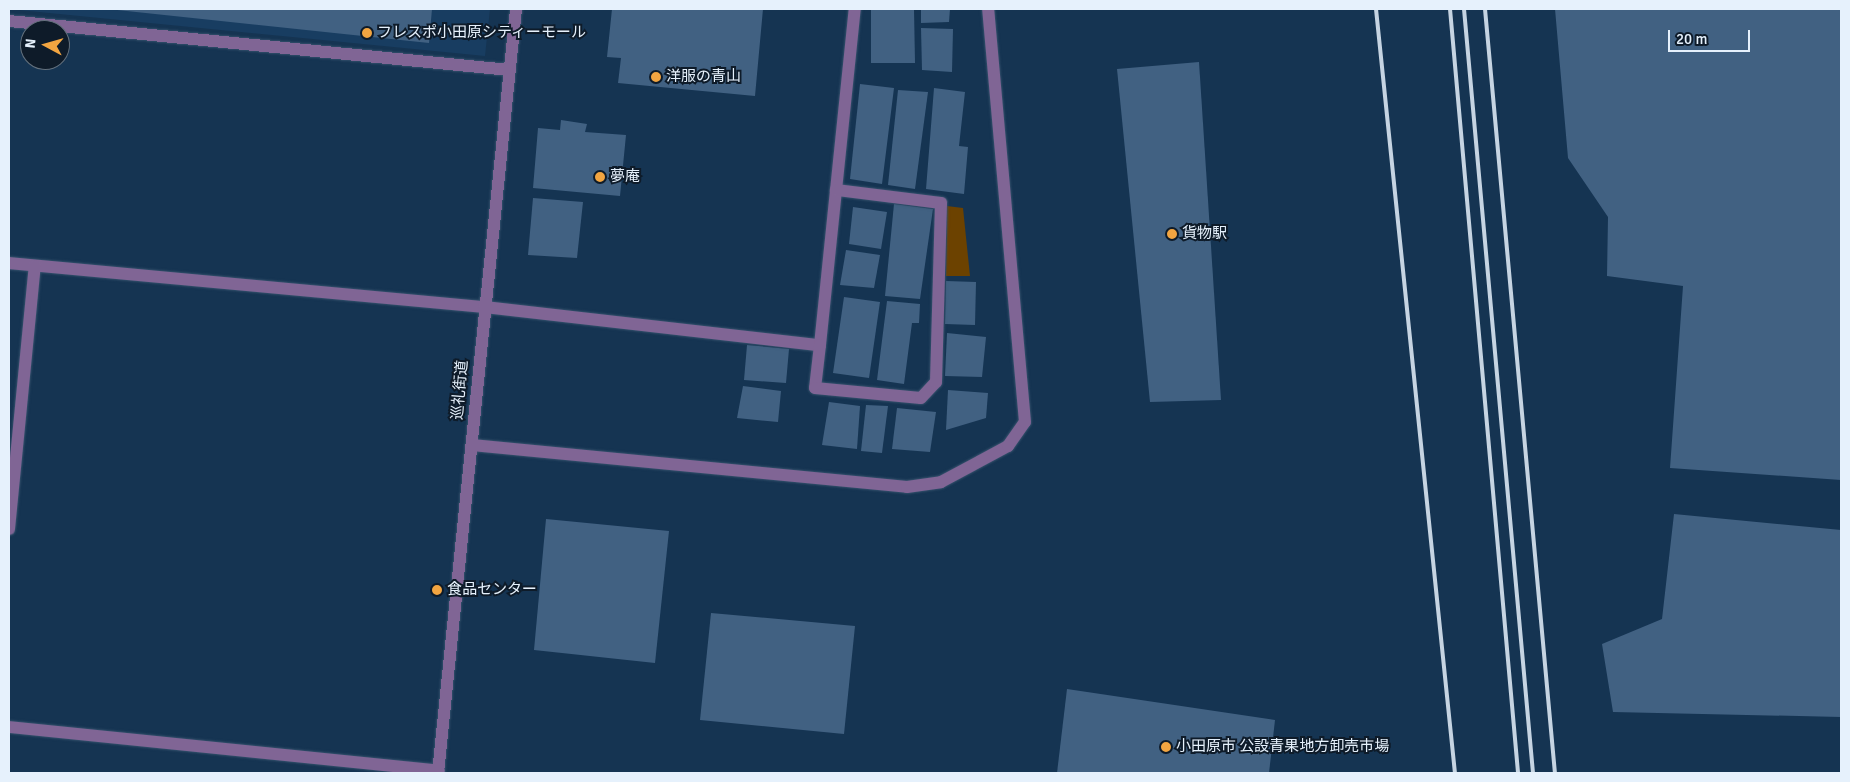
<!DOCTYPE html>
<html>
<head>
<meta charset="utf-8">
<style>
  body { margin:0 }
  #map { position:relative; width:1850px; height:782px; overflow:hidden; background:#153452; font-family:Signika,"Noto Sans JP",sans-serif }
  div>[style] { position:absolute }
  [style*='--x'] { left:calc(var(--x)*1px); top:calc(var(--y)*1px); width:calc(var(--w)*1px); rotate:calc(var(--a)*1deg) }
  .built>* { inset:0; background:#183d61 }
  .green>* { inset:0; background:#6c4200 }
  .building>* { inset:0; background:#416182 }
  .roads { filter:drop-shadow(0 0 1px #36526d) drop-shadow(0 0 1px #36526d) }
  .minor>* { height:12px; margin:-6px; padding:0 6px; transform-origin:6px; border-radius:6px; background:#806595 }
  .rail>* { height:4px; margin:-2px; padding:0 2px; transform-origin:2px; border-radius:2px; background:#c6d4e2 }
  .dots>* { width:14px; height:14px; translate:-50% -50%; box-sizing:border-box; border:2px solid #0e1b29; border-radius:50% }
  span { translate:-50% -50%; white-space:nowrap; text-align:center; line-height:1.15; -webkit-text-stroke:4px #0e1b29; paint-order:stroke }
  .poi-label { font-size:15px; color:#e6f1fc }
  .left { translate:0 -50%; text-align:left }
  .street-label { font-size:15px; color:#e6f1fc }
  .frame { position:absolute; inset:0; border:10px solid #e6f1fc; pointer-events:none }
  .north { position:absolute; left:20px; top:20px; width:50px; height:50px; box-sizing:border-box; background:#0e1b29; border:1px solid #64717d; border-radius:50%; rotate:276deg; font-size:14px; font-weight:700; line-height:20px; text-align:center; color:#e6f1fc }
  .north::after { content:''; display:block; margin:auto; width:18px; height:22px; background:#f2a541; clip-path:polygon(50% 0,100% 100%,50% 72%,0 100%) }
  .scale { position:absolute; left:1668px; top:30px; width:82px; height:22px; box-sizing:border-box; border:2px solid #e6f1fc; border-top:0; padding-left:6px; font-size:15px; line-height:18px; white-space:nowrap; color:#e6f1fc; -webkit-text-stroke:4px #0e1b29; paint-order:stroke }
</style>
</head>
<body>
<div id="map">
  <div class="built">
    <div style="clip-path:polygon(9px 9px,490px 9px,485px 56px)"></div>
  </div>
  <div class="green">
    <div style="clip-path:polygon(947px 206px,963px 208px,970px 276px,946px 276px)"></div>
  </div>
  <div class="building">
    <div style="clip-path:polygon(108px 9px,432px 9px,429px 43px)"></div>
    <div style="clip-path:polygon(612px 9px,763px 9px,755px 96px,618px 83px,621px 58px,607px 57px)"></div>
    <div style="clip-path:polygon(871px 9px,914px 9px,915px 63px,871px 63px)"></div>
    <div style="clip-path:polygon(921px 9px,950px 9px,949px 22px,921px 23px)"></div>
    <div style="clip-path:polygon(1555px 9px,1841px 9px,1841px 480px,1670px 468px,1683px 286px,1607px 276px,1608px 217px,1568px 158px)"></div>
    <div style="clip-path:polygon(921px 28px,953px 29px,952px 72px,922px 70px)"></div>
    <div style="clip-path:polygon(1199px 62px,1221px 400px,1150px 402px,1117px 69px)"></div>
    <div style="clip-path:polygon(860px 84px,894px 88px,882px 184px,850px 179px)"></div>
    <div style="clip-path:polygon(934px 88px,965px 92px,959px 146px,968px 147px,964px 194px,926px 189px)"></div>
    <div style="clip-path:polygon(898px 90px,928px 92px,915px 189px,888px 185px)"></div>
    <div style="clip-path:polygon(561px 120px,587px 124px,585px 132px,626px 135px,620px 196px,533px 188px,538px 128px,560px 130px)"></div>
    <div style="clip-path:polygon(533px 198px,583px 202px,577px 258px,528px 255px)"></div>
    <div style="clip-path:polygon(894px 204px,933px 209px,920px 299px,885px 296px)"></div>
    <div style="clip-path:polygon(853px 207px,887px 212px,881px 249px,849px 244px)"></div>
    <div style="clip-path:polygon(846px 250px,880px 255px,874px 288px,840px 285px)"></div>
    <div style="clip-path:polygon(946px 281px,976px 282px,975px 325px,945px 324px)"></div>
    <div style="clip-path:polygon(844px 297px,880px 302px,869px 378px,833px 373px)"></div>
    <div style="clip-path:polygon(887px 301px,920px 304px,919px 323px,912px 323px,904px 384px,877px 380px)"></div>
    <div style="clip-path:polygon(947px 333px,986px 337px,982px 377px,945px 376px)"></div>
    <div style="clip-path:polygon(747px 345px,789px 349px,786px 383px,744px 380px)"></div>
    <div style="clip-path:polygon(743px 386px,781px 391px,778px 422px,737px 418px)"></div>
    <div style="clip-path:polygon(948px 390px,988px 393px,986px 418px,946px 430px)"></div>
    <div style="clip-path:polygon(829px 402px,860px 406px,857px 449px,822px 445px)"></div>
    <div style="clip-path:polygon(866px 405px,888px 406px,882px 453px,861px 451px)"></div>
    <div style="clip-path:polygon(897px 408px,936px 412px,930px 452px,892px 449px)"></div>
    <div style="clip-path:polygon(1674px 514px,1841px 530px,1841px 717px,1613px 712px,1602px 644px,1662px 619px)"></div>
    <div style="clip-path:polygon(546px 519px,669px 531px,655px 663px,534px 650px)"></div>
    <div style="clip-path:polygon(711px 613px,855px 626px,844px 734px,700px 720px)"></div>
    <div style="clip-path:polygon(1067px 689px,1275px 720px,1269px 773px,1057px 773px)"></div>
  </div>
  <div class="roads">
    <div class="minor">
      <div style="--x:9;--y:21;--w:503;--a:5.59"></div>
      <div style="--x:9;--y:263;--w:477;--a:5.3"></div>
      <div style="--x:484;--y:307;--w:338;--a:6.5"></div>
      <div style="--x:820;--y:345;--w:338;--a:-84.1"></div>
      <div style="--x:820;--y:345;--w:43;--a:96.6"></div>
      <div style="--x:815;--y:388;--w:106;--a:5.4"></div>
      <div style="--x:921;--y:398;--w:22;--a:-47"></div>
      <div style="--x:936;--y:382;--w:179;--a:-88.4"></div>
      <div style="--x:941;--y:203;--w:106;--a:-172.9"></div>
      <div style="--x:472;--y:445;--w:437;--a:5.5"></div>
      <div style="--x:907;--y:487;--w:34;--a:-8"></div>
      <div style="--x:941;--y:482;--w:76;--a:-28.2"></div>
      <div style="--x:1008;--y:446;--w:29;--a:-55"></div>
      <div style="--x:1025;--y:422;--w:415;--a:-95.1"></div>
      <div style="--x:9;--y:529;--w:264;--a:-84.4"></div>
      <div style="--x:9;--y:727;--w:432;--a:5.8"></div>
      <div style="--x:438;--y:773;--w:768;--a:-84.17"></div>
    </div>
  </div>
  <div class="rail">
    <div style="--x:1376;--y:9;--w:768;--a:84.1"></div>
    <div style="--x:1450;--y:9;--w:767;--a:84.91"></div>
    <div style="--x:1464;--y:9;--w:767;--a:84.84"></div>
    <div style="--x:1485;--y:9;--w:767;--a:84.77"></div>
  </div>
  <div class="dots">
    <div style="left:367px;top:33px;background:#f2a541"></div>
    <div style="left:656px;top:77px;background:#f2a541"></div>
    <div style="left:600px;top:177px;background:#f2a541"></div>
    <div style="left:1172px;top:234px;background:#f2a541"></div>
    <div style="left:437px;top:590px;background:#f2a541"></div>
    <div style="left:1166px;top:747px;background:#f2a541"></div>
  </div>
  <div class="poi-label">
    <span class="left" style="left:377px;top:33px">フレスポ小田原シティーモール</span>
    <span class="left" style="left:666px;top:77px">洋服の青山</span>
    <span class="left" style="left:610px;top:177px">夢庵</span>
    <span class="left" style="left:1182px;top:234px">貨物駅</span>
    <span class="left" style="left:447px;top:590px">食品センター</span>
    <span class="left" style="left:1176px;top:747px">小田原市 公設青果地方卸売市場</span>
  </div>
  <div class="street-label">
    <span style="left:460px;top:390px;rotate:-85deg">巡礼街道</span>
  </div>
  <div class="frame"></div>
  <div class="north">N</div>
  <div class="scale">20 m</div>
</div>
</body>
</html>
